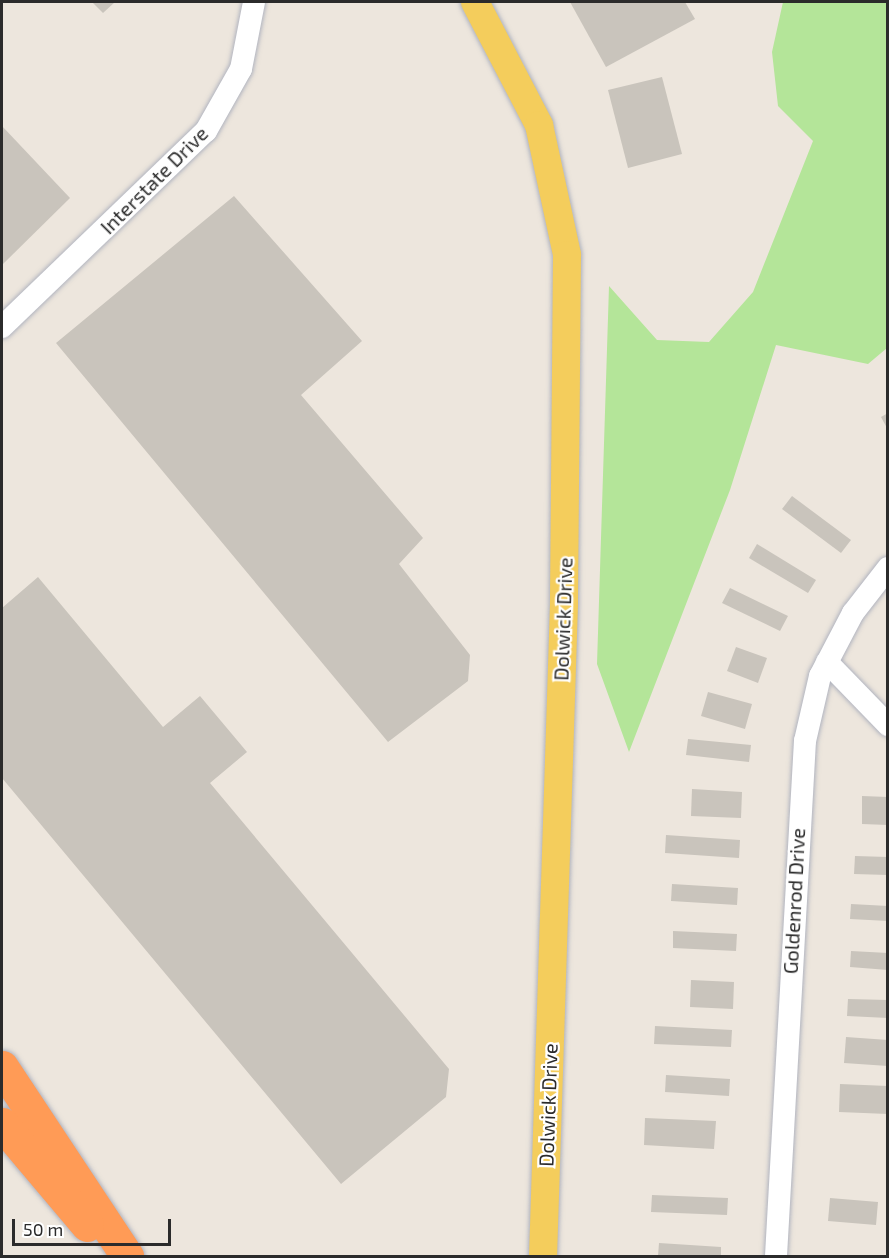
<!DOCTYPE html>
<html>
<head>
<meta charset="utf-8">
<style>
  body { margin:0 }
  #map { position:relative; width:889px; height:1258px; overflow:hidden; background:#ede6dd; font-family:"Exo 2",sans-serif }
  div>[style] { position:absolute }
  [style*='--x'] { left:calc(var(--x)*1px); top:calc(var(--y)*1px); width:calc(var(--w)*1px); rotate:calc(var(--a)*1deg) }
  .green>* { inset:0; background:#b4e599 }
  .building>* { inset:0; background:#c9c4bc }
  .roads { filter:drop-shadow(0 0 2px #b1b4bf) drop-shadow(0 0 2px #b1b4bf) }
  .minor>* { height:22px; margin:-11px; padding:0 11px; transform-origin:11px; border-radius:11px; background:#fff }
  .major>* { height:28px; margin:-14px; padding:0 14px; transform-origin:14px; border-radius:14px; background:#f4cd5c }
  .highway>* { height:33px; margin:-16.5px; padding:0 16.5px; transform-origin:16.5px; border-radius:16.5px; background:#ff9b56 }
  span { translate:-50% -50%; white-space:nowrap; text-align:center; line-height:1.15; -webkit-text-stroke:4.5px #fff; paint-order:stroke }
  .street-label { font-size:20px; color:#2b2b2b }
  .frame { position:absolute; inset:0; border:3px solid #2b2b2b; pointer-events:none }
  .scale { position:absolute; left:12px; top:1219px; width:159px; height:27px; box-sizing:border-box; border:3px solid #2b2b2b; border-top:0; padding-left:8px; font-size:18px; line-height:21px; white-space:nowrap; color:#2b2b2b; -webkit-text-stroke:4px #fff; paint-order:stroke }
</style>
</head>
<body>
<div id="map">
  <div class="green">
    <div style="clip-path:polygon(783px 2px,887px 2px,887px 348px,868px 364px,776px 345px,730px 490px,629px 752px,597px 664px,609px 286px,657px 340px,709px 342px,753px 292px,813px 141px,778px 106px,772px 52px)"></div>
  </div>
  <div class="building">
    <div style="clip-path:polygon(92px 2px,115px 2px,103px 13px)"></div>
    <div style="clip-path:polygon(570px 2px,685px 2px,695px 19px,606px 67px)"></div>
    <div style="clip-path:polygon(662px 77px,682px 154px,628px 168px,608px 90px)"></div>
    <div style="clip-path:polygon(2px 126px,70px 198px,2px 265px)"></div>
    <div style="clip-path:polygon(234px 196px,362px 341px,301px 395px,423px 538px,399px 564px,470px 655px,468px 681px,388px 742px,56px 343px)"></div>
    <div style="clip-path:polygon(888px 413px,888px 430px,881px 417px)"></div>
    <div style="clip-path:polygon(792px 496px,851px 540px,841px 553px,782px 509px)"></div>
    <div style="clip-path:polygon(757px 544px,816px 580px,808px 593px,749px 558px)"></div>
    <div style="clip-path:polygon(38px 577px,163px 727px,200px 696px,247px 752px,210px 783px,449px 1069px,446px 1097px,341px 1184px,2px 778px,2px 608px)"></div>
    <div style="clip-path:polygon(730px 588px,788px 616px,780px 631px,722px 603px)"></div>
    <div style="clip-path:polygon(736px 647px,767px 658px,758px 683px,727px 671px)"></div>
    <div style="clip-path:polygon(708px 692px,752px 704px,745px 729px,701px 716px)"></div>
    <div style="clip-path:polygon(688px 739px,751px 745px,749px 762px,686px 755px)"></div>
    <div style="clip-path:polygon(692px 789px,742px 792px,741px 818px,691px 816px)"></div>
    <div style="clip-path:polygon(862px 796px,888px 797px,888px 825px,862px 824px)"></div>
    <div style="clip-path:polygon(666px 835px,740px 840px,739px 858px,665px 853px)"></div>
    <div style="clip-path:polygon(855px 856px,888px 857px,888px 875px,854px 874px)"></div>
    <div style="clip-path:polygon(672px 884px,738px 888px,737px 905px,671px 901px)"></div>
    <div style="clip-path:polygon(851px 904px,888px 906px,888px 921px,850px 919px)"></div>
    <div style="clip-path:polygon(673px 931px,737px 934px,736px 951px,673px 948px)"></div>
    <div style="clip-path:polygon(851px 951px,888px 953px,888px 970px,850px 967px)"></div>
    <div style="clip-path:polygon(691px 980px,734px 982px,733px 1009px,690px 1007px)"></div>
    <div style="clip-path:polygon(848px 999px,888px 1000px,888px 1018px,847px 1016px)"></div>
    <div style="clip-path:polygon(655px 1026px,732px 1030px,731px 1047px,654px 1044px)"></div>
    <div style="clip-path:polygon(846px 1037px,888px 1040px,888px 1066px,844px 1063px)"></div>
    <div style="clip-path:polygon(666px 1075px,730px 1079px,729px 1096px,665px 1092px)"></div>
    <div style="clip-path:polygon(840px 1084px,888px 1086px,888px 1114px,839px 1112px)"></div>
    <div style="clip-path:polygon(645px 1118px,716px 1121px,714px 1149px,644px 1145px)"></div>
    <div style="clip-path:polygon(652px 1195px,728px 1198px,727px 1215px,651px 1212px)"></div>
    <div style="clip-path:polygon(830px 1198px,878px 1202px,876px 1225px,828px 1221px)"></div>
    <div style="clip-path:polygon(659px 1243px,721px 1247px,721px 1256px,658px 1256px)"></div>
  </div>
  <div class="roads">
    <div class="minor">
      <div style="--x:2;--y:327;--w:283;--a:-43.9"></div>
      <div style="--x:206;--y:131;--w:71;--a:-60.6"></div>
      <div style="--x:241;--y:69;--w:68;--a:-79"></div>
      <div style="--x:827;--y:662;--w:88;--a:45.9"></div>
      <div style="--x:776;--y:1256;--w:516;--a:-86.78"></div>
      <div style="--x:805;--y:741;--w:67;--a:-77"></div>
      <div style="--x:820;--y:676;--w:71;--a:-62.4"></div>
      <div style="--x:853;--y:613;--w:57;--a:-52.1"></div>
    </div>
    <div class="major">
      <div style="--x:475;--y:2;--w:139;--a:62.5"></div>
      <div style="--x:539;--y:125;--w:133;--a:77.8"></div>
      <div style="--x:567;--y:255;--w:349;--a:90.5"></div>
      <div style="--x:564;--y:604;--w:652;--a:91.84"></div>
    </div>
    <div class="highway">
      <div style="--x:2;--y:1067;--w:227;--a:56.5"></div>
      <div style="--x:2;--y:1124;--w:132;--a:49.9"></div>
    </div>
  </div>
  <div class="street-label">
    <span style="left:154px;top:180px;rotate:-45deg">Interstate Drive</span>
    <span style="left:563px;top:619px;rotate:-88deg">Dolwick Drive</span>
    <span style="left:794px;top:901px;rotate:-87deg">Goldenrod Drive</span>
    <span style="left:548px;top:1105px;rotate:-88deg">Dolwick Drive</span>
  </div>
  <div class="frame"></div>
  <div class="scale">50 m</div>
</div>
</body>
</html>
